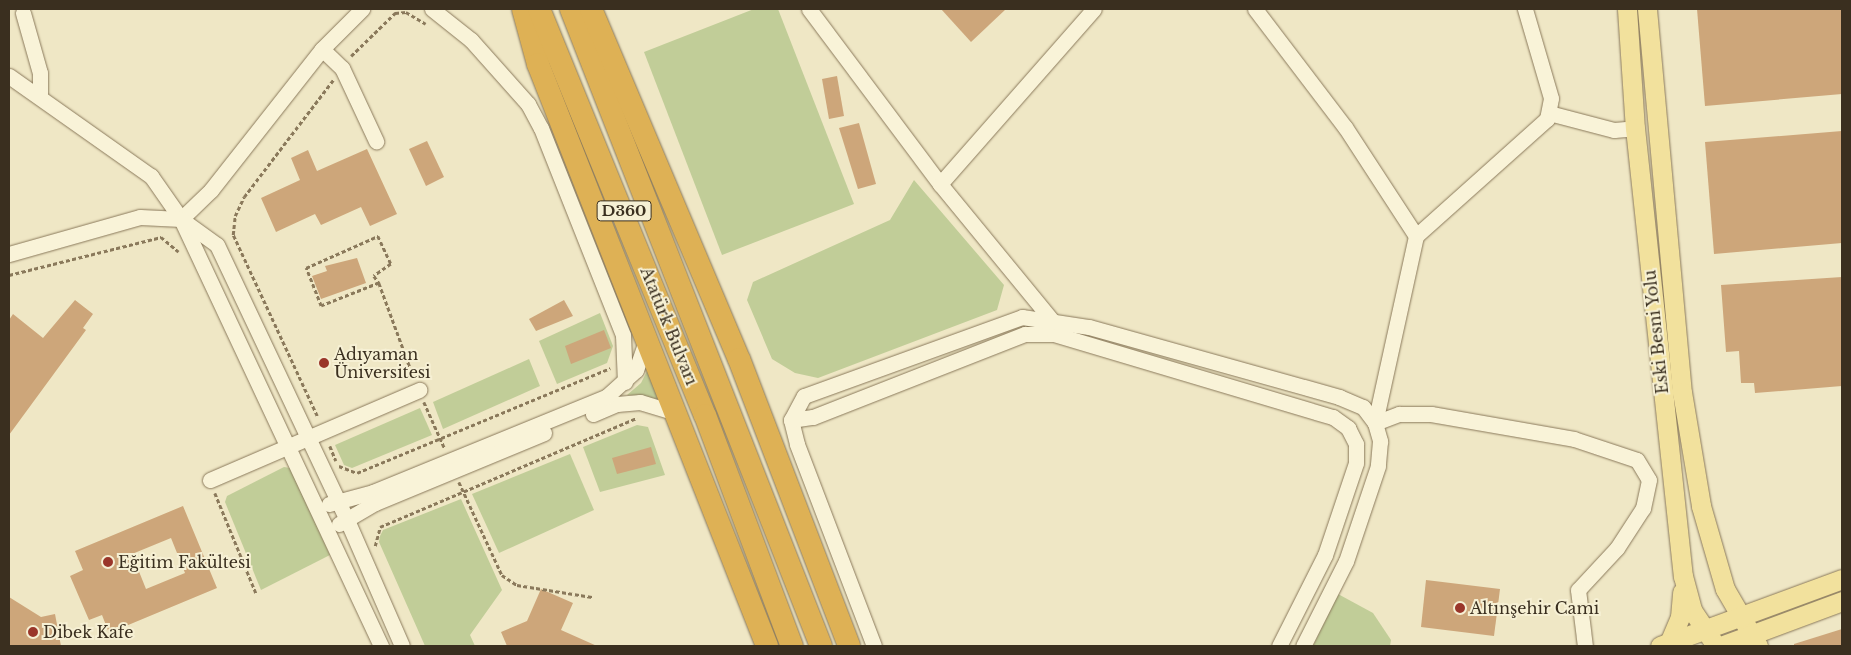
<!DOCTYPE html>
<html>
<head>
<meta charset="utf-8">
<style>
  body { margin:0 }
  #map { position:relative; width:1851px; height:655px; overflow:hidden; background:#efe7c5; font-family:"Libre Baskerville",serif }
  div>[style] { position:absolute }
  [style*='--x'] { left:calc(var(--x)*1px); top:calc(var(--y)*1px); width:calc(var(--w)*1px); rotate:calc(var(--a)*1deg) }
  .green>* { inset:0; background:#c1cd98 }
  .building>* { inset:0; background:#cda67a }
  .path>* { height:2.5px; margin-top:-1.25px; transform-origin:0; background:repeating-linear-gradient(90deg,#8a795b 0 4px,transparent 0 6.5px) }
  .roads { filter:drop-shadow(0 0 1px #8a795b) drop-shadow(0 0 1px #8a795b) }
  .minor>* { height:15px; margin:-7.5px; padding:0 7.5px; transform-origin:7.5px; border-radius:7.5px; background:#f9f3d8 }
  .major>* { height:19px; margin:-9.5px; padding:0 9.5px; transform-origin:9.5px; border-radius:9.5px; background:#f2e19d }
  .highway>* { height:22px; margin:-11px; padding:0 11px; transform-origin:11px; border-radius:11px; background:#deb155 }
  .dots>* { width:14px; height:14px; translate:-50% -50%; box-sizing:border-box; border:2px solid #f6f0d4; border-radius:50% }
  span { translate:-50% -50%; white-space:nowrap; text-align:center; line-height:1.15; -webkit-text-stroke:4px #f6f0d4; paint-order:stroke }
  .shield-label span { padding:1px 4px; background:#f6f0d4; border:1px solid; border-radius:4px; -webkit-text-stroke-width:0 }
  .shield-label { font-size:15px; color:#3a2f1f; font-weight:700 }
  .street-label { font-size:16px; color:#3a2f1f }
  .poi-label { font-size:16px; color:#3a2f1f }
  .left { translate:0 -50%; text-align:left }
  .frame { position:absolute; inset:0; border:10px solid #3a2f1f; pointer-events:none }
</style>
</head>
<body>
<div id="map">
  <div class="green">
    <div style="clip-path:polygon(754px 9px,778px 9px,854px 204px,722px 255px,644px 52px)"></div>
    <div style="clip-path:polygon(914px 180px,1004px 285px,997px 310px,818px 378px,795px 373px,772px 359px,747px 300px,753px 282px,890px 220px)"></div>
    <div style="clip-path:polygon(600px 313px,613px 346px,607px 363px,557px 384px,539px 341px)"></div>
    <div style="clip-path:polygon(529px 359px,540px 386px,443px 429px,433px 402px)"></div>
    <div style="clip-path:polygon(650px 365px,664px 400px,627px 395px,641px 383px)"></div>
    <div style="clip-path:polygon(420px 408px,432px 435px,352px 468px,344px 465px,335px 445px)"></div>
    <div style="clip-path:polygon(637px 425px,648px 427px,665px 475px,600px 492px,583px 447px)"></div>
    <div style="clip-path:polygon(570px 454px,594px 510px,499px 553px,472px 494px)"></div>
    <div style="clip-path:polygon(284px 467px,290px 468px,330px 555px,261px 590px,225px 502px,227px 496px)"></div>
    <div style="clip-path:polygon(461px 499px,502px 590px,470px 635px,475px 646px,425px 646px,379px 542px,380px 536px,383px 530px)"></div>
    <div style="clip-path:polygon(1338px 594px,1373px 613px,1391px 640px,1390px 646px,1313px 646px)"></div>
  </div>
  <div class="building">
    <div style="clip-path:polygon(941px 9px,1006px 9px,971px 42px)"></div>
    <div style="clip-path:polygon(1697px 9px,1842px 9px,1842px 94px,1705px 106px)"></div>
    <div style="clip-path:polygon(837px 76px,844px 116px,829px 119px,822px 79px)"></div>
    <div style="clip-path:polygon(859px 123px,876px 184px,858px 189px,839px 128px)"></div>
    <div style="clip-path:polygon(1842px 131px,1842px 243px,1714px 254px,1705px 142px)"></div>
    <div style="clip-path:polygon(427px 141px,444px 177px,426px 186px,409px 149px)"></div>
    <div style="clip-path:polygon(367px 149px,397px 214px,370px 226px,361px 207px,321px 225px,315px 214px,276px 232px,261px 198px,300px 180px,291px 158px,308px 150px,317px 171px)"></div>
    <div style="clip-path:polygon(357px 258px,366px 283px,321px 299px,312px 276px,327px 271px,325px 266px)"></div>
    <div style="clip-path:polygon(1842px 277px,1842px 386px,1755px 393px,1754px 383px,1741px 383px,1739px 351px,1726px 352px,1721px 285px)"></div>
    <div style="clip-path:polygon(75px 300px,93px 314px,83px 328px,86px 330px,9px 435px,9px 320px,13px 314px,43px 338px)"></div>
    <div style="clip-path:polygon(564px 300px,573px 316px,536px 331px,529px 319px)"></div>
    <div style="clip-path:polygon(604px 330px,611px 348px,571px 364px,565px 346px)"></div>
    <div style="clip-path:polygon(651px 447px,656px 464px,617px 474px,612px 458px)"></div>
    <div style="clip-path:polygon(evenodd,183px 506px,217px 588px,109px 633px,102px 615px,89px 620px,70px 576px,83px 570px,75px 551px,183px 506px,171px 538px,185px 573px,146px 589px,132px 554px,171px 538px)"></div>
    <div style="clip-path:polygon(1426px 580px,1500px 589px,1494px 636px,1421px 627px)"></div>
    <div style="clip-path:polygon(541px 589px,573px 603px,561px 630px,597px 646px,507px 646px,501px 632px,527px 621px)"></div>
    <div style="clip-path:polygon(9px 597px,41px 617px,55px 614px,61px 646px,9px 646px)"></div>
    <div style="clip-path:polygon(1842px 629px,1842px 646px,1794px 646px,1794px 644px)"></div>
  </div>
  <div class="path">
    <div style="--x:351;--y:56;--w:62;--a:-44.3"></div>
    <div style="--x:395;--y:13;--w:11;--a:-5"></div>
    <div style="--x:406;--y:12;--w:23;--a:31"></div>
    <div style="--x:9;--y:275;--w:157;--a:-14"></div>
    <div style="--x:161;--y:237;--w:23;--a:40"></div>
    <div style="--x:379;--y:283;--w:62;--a:158.4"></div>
    <div style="--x:321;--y:306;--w:41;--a:-111.5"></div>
    <div style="--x:306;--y:268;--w:79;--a:-24"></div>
    <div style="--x:378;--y:236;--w:31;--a:65"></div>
    <div style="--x:391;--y:264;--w:21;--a:145"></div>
    <div style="--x:374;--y:276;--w:9;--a:54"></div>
    <div style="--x:379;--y:283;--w:101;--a:69.8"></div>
    <div style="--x:424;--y:402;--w:51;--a:65.9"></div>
    <div style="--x:317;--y:416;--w:200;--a:-114.9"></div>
    <div style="--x:233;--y:235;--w:19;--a:-84"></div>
    <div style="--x:235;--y:216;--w:21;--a:-65"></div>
    <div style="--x:244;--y:197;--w:147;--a:-52.7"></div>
    <div style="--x:330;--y:446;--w:16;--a:68"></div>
    <div style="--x:339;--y:466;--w:19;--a:21"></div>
    <div style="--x:357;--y:473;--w:274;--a:-22.5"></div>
    <div style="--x:459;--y:482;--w:102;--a:65.2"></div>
    <div style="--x:502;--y:575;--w:18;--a:34"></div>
    <div style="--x:517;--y:585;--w:76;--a:9.1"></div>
    <div style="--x:215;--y:493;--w:108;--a:67.7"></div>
    <div style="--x:375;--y:546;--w:20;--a:-75"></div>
    <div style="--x:380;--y:527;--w:279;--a:-23"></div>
  </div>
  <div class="roads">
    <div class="minor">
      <div style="--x:432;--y:9;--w:50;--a:38.5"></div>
      <div style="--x:471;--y:40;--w:86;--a:48.3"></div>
      <div style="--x:528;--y:104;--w:27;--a:62"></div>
      <div style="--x:541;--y:128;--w:223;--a:68.4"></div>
      <div style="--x:623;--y:335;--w:47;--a:87.6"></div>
      <div style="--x:809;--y:9;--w:219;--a:53.2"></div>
      <div style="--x:940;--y:184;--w:183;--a:50.6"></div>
      <div style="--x:1255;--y:9;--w:148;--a:52.7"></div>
      <div style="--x:1345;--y:127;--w:130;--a:56.9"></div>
      <div style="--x:1416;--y:236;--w:191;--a:102.4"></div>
      <div style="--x:23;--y:13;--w:62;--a:74.2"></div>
      <div style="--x:40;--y:73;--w:24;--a:90"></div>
      <div style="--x:322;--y:49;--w:28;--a:44"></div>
      <div style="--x:342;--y:68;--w:81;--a:65"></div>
      <div style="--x:9;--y:76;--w:174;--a:35.2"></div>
      <div style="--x:151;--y:176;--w:52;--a:55.1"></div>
      <div style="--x:181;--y:219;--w:472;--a:64.9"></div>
      <div style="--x:1549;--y:113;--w:67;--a:14.7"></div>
      <div style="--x:1614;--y:130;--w:21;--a:-5"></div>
      <div style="--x:940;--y:184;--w:233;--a:-48.7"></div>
      <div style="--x:181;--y:219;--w:42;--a:-44"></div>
      <div style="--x:211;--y:190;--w:179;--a:-51.8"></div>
      <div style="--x:322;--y:49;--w:57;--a:-45"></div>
      <div style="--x:1416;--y:236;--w:176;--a:-41.8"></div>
      <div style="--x:1547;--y:119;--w:21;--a:-79"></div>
      <div style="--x:1551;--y:98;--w:93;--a:-106.3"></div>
      <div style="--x:9;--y:254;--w:136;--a:-15.8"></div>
      <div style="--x:140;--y:217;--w:41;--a:2.8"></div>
      <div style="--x:181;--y:219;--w:44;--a:35.8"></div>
      <div style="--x:217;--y:245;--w:304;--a:64.7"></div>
      <div style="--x:347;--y:520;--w:137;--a:66.4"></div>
      <div style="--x:593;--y:414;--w:26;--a:-23"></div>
      <div style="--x:617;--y:404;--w:23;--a:-5"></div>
      <div style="--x:640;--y:402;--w:39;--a:17"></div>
      <div style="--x:791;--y:420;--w:22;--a:-8"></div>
      <div style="--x:813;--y:417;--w:228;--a:-21.4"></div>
      <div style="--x:1025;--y:334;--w:29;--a:0"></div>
      <div style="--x:1054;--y:334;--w:291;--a:16.6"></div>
      <div style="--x:1333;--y:417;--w:19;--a:36"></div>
      <div style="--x:1348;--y:428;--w:18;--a:63"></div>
      <div style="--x:1356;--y:444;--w:19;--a:90"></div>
      <div style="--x:1356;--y:463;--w:97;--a:108.6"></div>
      <div style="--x:1325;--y:555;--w:102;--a:116.8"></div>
      <div style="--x:1375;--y:423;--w:26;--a:-21"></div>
      <div style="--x:1399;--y:414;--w:32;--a:0"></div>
      <div style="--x:1431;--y:414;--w:145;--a:9.9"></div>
      <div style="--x:1574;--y:439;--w:66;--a:18.4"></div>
      <div style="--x:1637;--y:460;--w:23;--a:59"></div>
      <div style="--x:1649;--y:480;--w:29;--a:102"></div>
      <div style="--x:1643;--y:508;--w:48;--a:123"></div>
      <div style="--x:1617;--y:548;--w:57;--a:132.9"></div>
      <div style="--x:1578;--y:590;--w:56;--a:82.9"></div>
      <div style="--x:210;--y:480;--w:228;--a:-23.3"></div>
      <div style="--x:329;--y:504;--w:46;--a:-15.3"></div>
      <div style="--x:373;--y:492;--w:252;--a:-22.2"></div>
      <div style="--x:606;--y:397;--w:40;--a:-42"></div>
      <div style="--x:636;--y:370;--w:34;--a:-71"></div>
      <div style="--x:339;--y:524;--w:42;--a:-30.3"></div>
      <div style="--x:375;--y:503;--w:183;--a:-22.5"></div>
      <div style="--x:874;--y:646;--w:216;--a:-110.9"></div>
      <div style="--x:797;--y:444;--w:25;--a:-104"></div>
      <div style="--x:791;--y:420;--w:27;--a:-62"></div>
      <div style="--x:804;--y:396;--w:232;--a:-19.9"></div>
      <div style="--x:1022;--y:317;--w:68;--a:8.5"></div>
      <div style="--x:1089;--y:327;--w:260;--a:15.6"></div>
      <div style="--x:1339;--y:397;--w:26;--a:23"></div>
      <div style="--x:1363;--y:407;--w:20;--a:53"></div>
      <div style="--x:1375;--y:423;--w:19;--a:74"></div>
      <div style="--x:1380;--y:441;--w:25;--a:95"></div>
      <div style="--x:1378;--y:466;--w:100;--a:108.6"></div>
      <div style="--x:1346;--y:561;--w:95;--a:116.8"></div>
    </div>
    <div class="major">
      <div style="--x:1627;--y:9;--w:119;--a:86.2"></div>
      <div style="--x:1635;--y:128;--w:451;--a:83.9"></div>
      <div style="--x:1683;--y:576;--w:35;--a:75"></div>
      <div style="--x:1692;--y:610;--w:43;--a:56.3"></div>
      <div style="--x:1647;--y:9;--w:385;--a:84.8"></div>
      <div style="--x:1682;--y:392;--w:116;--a:80.5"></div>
      <div style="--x:1701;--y:506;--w:86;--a:73.9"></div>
      <div style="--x:1725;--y:589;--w:66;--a:59.9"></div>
      <div style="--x:1669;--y:643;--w:28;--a:-67"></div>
      <div style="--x:1680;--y:617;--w:25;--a:-85"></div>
      <div style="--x:1660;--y:646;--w:194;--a:-20.2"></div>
      <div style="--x:1721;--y:646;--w:129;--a:-20.4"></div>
    </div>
    <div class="highway">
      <div style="--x:523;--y:9;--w:57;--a:74.7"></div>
      <div style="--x:538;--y:64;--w:625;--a:68.52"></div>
      <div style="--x:539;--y:9;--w:439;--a:67.8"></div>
      <div style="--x:705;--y:415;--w:247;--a:69.4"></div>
      <div style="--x:571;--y:9;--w:684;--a:68.57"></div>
      <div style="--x:591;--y:9;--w:380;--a:67.1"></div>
      <div style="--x:739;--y:359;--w:307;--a:69"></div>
    </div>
  </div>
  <div class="dots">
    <div style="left:324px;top:363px;background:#9a362a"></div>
    <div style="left:108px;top:562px;background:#9a362a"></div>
    <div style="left:1460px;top:608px;background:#9a362a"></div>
    <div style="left:33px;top:632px;background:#9a362a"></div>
  </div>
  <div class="shield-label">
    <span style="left:624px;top:211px">D360</span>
  </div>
  <div class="street-label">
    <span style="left:669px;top:326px;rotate:68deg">Atatürk Bulvarı</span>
    <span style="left:1656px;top:332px;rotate:-96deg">Eski Besni Yolu</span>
  </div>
  <div class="poi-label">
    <span class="left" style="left:334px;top:363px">Adıyaman<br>Üniversitesi</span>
    <span class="left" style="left:118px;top:562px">Eğitim Fakültesi</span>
    <span class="left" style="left:1470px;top:608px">Altınşehir Cami</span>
    <span class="left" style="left:43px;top:632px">Dibek Kafe</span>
  </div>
  <div class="frame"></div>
</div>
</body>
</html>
